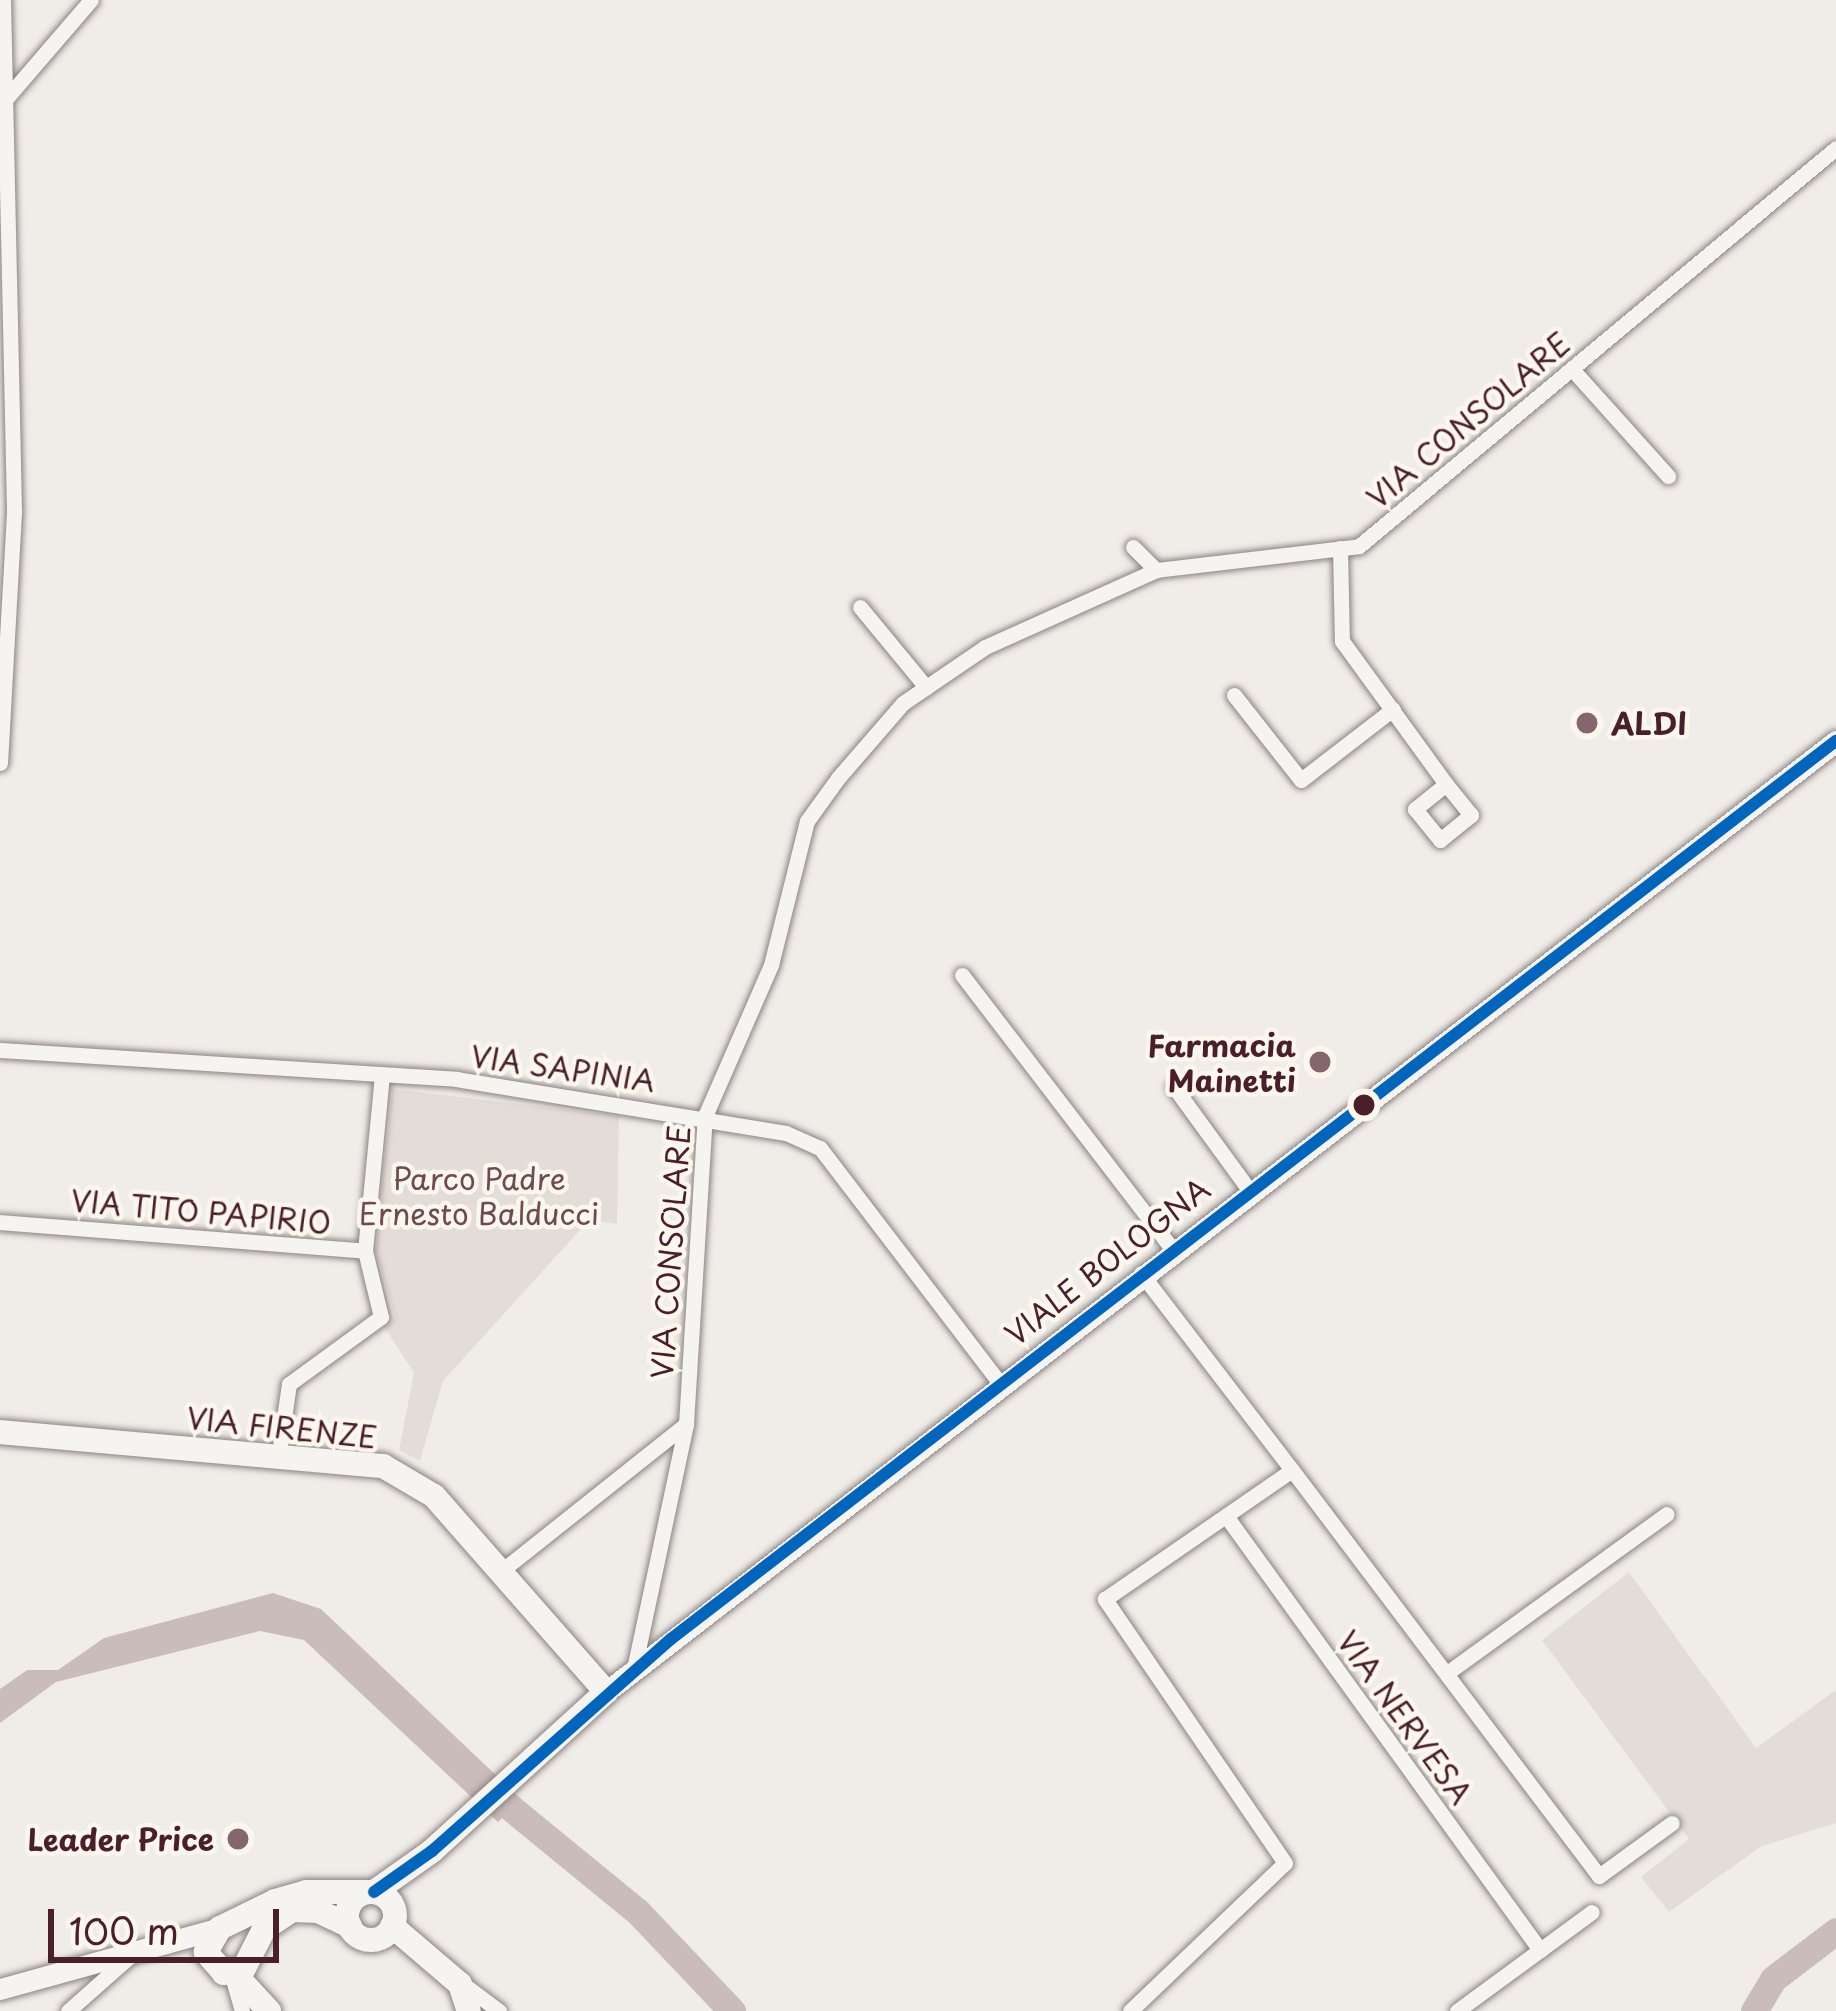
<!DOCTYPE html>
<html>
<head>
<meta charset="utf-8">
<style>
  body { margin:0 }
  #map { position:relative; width:1836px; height:2011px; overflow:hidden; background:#f0ede8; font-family:"Playpen Sans",sans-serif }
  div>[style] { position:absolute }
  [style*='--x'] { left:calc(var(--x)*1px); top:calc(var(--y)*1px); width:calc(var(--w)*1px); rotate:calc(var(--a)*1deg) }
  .green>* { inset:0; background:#e4ddd7 }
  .water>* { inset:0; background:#cabcb9 }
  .river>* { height:27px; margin:-13.5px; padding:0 13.5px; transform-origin:13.5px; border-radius:13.5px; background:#cabcb9 }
  .roads { filter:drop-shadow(0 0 3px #8d8383) drop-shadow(0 0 3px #8d8383) }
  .minor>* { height:15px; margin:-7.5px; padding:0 7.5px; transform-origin:7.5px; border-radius:7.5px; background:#f5f4f0 }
  .secondary>* { height:21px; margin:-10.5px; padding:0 10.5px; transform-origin:10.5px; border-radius:10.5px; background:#f5f4f0 }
  .primary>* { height:24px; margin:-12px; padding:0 12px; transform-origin:12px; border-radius:12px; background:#f5f4f0 }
  .primary>.ring { margin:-12px; padding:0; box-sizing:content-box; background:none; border:24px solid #f5f4f0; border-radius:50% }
  .bus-1>* { height:12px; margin:-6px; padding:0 6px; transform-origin:6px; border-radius:6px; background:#0065bd }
  .dots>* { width:33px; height:33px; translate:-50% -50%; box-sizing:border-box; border:6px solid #fbf7ec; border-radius:50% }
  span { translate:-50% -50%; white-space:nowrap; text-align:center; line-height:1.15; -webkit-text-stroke:9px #fbf7ec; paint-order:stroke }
  .street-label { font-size:30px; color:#4a1f2b }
  .poi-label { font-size:30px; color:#4a1f2b; font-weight:700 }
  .left { translate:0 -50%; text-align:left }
  .right { translate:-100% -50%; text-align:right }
  .park-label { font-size:30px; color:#6e4b52 }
  .scale { position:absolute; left:48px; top:1909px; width:231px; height:54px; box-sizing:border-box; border:6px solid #4a1f2b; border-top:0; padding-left:15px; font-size:36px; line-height:42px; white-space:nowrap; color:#4a1f2b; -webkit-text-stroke:9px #fbf7ec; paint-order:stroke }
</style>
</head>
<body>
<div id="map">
  <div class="green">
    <div style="clip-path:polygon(392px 1089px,619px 1116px,617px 1224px,589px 1220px,443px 1381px,420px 1461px,399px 1450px,414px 1373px,383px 1325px,395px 1316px,376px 1251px)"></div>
    <div style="clip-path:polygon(1629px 1572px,1756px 1748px,1836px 1690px,1836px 1823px,1762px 1846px,1669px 1912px,1641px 1877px,1689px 1839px,1542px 1640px)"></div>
  </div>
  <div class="water">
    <div style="clip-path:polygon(273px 1593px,321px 1609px,521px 1799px,498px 1822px,304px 1640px,260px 1631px,56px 1682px,0 1723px,0 1689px,27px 1670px,58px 1670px,104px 1638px)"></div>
  </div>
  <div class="river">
    <div style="--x:484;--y:1786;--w:199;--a:39.3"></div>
    <div style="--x:638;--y:1912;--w:137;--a:46.5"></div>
    <div style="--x:1754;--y:2011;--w:37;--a:-59"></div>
    <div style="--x:1773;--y:1979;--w:79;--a:-37.3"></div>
  </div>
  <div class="roads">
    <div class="minor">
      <div style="--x:4;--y:101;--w:133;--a:-49.3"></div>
      <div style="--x:1572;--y:369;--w:144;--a:48.1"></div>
      <div style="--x:1133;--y:547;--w:33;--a:45"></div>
      <div style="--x:1340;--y:548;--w:93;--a:88.8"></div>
      <div style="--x:1342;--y:641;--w:177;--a:54"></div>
      <div style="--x:1446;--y:784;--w:40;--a:141"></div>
      <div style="--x:1415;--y:809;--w:40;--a:51"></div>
      <div style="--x:1440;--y:840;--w:40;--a:-39"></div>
      <div style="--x:1471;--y:815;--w:40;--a:-129"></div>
      <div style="--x:860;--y:607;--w:104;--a:50.5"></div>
      <div style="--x:1234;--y:695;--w:108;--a:51.8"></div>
      <div style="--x:1301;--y:780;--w:116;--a:-37.7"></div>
      <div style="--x:0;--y:763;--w:254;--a:-86.8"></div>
      <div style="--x:14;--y:509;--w:509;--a:-91.24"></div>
      <div style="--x:962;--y:975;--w:345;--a:52.5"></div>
      <div style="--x:0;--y:1050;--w:457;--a:3.6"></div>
      <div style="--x:456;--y:1079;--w:334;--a:9.3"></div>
      <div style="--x:786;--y:1133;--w:37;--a:24"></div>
      <div style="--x:820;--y:1148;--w:295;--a:52.6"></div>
      <div style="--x:1174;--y:1087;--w:127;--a:53.9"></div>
      <div style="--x:0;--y:1222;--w:366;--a:4.5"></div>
      <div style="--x:365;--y:1251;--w:176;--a:-84.5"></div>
      <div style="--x:279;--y:1453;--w:70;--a:-81.8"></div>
      <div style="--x:289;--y:1384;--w:114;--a:-36.1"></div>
      <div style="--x:381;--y:1317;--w:68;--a:-103.6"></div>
      <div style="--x:1292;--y:1470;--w:509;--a:52.9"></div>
      <div style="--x:1599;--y:1876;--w:90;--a:-36"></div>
      <div style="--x:1226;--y:1516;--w:536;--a:54.11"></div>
      <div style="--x:500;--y:1572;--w:238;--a:-38.5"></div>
      <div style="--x:634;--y:1669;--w:250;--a:-78"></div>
      <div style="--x:686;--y:1424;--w:309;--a:-86.5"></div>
      <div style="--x:705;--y:1116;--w:165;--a:-66.4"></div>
      <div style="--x:771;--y:965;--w:148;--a:-76"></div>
      <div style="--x:807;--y:821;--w:53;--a:-54.2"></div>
      <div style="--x:838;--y:778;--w:99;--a:-49.1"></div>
      <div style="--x:903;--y:703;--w:99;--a:-34.3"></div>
      <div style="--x:985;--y:647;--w:188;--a:-24.2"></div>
      <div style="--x:1156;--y:570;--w:204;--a:-6.7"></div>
      <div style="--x:1359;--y:546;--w:621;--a:-39.84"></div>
      <div style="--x:1447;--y:1673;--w:271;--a:-35.9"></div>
      <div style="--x:234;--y:1983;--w:29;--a:74"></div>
      <div style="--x:463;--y:1984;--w:45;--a:36.9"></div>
      <div style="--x:68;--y:2011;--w:80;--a:-41.5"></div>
      <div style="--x:1130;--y:2011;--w:214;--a:-43.7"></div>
      <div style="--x:1285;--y:1863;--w:320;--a:-124.3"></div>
      <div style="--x:1105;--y:1599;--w:227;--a:-34.6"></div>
      <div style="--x:1292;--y:1470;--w:248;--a:-127.5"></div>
      <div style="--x:1457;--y:2011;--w:167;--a:-36.3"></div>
    </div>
    <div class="secondary">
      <div style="--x:606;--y:1692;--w:1555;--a:-37.71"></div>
      <div style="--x:0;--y:1989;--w:228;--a:-15.5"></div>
    </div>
    <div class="primary">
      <div style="--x:0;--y:1432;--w:385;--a:5.1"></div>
      <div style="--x:383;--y:1466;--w:59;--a:30.5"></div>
      <div style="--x:434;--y:1496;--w:261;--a:48.7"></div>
      <div style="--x:606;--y:1692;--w:236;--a:137.6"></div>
      <div style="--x:432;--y:1851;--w:71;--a:144.7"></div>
      <div class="ring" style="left:347px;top:1892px;width:24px;height:24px"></div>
      <div style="--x:350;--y:1926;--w:35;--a:-155"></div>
      <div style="--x:318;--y:1911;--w:26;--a:-178"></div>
      <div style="--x:292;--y:1910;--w:34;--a:146"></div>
      <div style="--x:264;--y:1929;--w:44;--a:117.1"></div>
      <div style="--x:244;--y:1968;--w:21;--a:166"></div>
      <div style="--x:224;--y:1973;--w:28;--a:-131"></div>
      <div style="--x:206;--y:1952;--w:28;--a:-60"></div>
      <div style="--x:220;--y:1928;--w:61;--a:-26.1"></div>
      <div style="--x:275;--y:1901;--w:32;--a:-16"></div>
      <div style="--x:306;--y:1892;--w:62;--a:0"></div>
      <div style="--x:392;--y:1926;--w:89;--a:40.5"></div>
      <div style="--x:460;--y:1984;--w:28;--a:72"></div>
      <div style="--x:234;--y:1973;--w:52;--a:47.4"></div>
    </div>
  </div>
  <div class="bus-1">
    <div style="--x:374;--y:1892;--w:71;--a:-35.3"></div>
    <div style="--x:432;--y:1851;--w:319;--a:-41.6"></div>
    <div style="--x:671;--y:1639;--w:1471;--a:-37.63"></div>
  </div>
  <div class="dots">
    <div style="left:1587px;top:723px;background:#84676d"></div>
    <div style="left:1320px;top:1062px;background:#84676d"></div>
    <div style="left:1364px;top:1105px;background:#4a1f2b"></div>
    <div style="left:238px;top:1839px;background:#84676d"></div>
  </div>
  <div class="street-label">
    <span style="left:1468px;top:420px;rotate:-40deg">VIA CONSOLARE</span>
    <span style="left:563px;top:1068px;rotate:8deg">VIA SAPINIA</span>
    <span style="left:201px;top:1211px;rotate:5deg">VIA TITO PAPIRIO</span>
    <span style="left:670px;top:1252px;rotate:-86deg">VIA CONSOLARE</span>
    <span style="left:1107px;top:1261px;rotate:-38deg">VIALE BOLOGNA</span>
    <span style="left:282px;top:1427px;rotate:6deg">VIA FIRENZE</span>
    <span style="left:1405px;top:1717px;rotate:54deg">VIA NERVESA</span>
  </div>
  <div class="poi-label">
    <span class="left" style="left:1611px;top:723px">ALDI</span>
    <span class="right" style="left:1296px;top:1062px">Farmacia<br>Mainetti</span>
    <span class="right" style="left:214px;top:1839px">Leader Price</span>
  </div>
  <div class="park-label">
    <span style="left:479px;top:1195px">Parco Padre<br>Ernesto Balducci</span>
  </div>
  <div class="scale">100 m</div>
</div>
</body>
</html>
